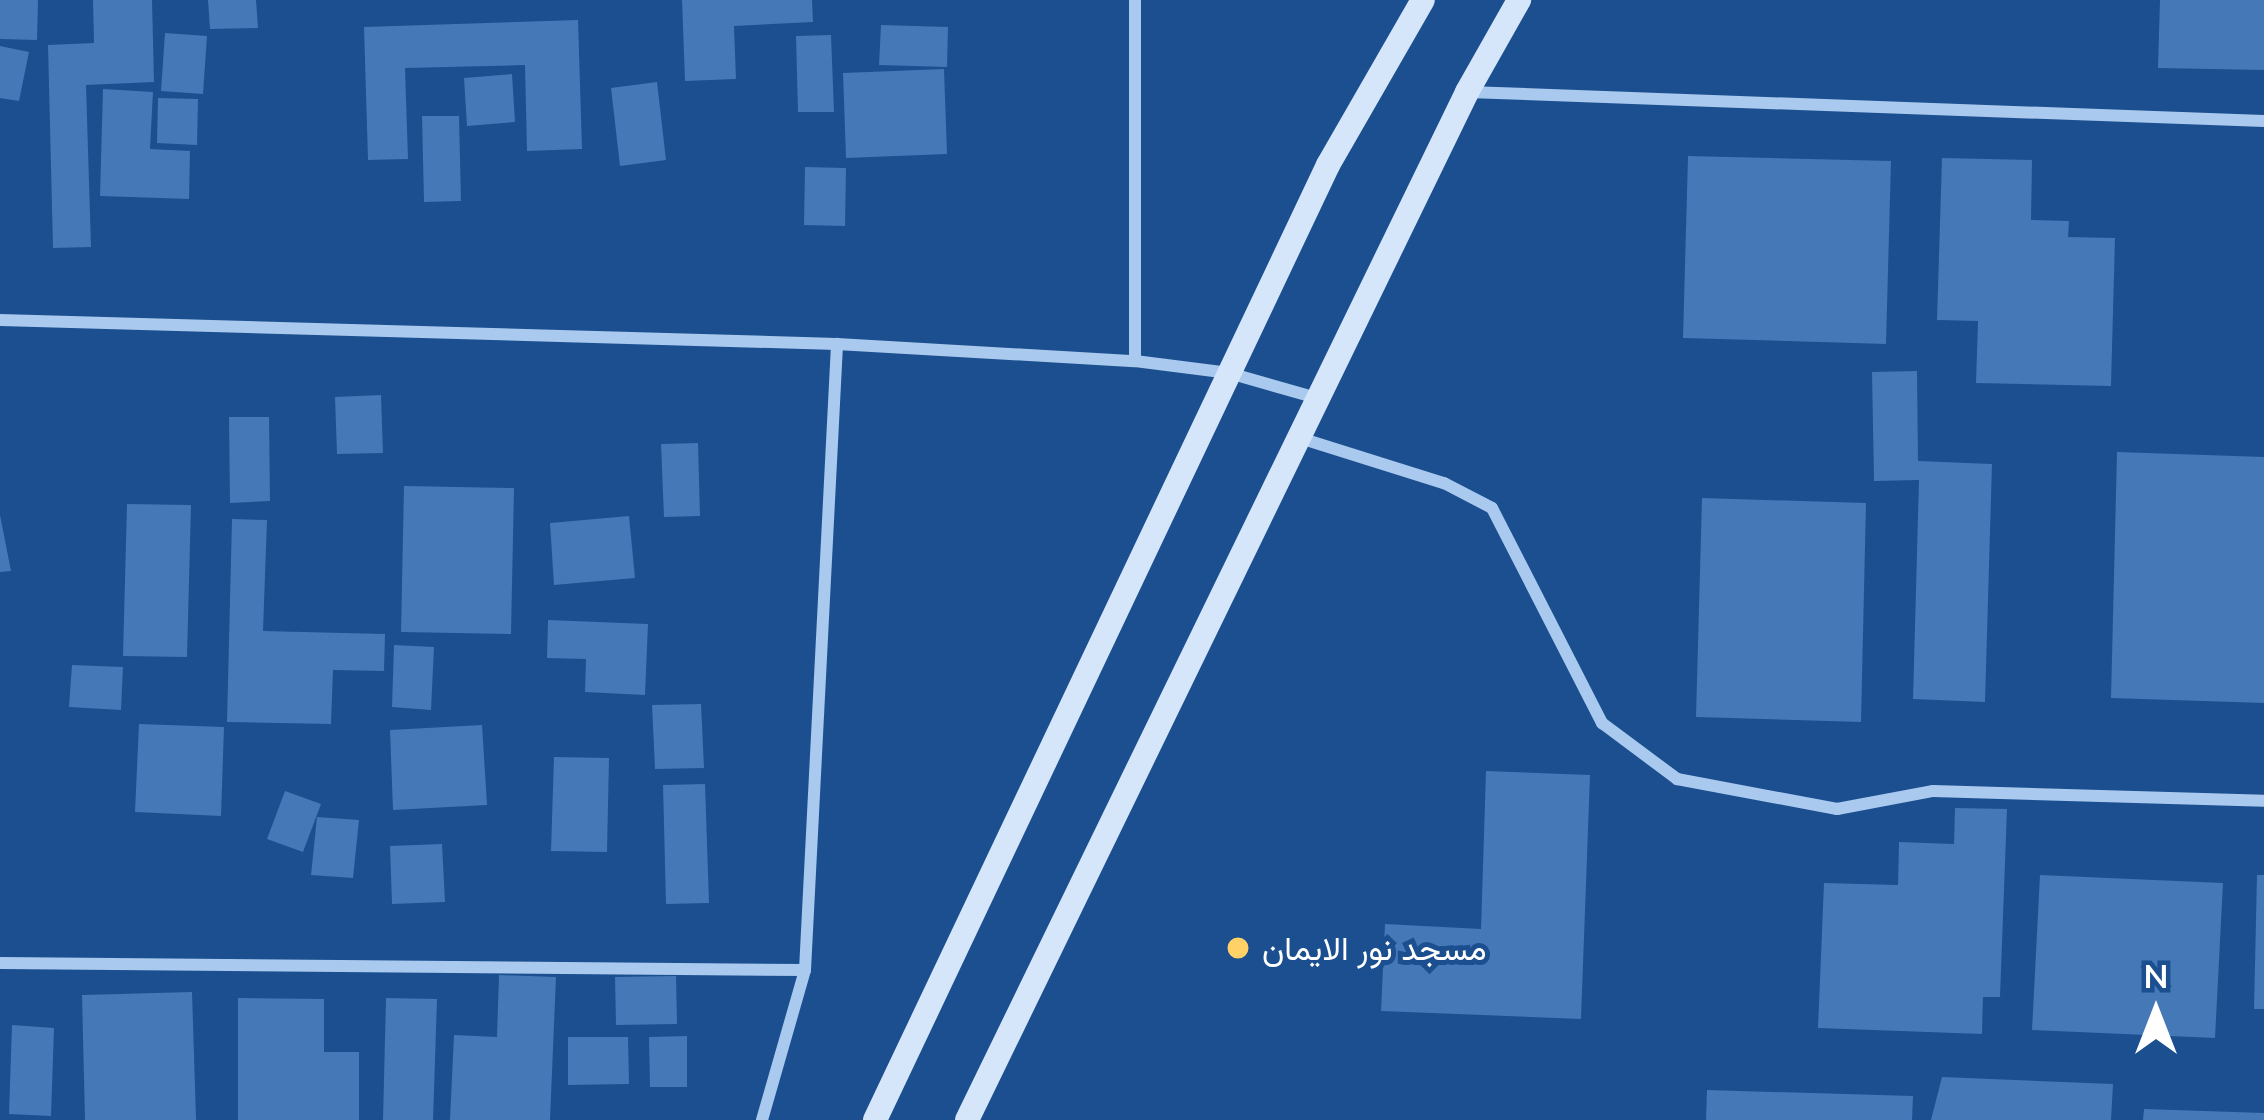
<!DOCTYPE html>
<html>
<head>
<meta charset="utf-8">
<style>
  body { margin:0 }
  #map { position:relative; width:2264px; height:1120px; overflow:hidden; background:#1b4f8f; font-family:Mulish,Vazirmatn,sans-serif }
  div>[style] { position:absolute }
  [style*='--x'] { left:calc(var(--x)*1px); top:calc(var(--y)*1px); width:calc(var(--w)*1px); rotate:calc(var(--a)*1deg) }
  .building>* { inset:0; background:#4478b7 }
  .minor>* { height:12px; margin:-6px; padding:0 6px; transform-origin:6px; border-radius:6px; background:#a9c9ee }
  .secondary>* { height:24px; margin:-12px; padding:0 12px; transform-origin:12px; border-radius:12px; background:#d6e6fa }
  .dots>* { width:33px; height:33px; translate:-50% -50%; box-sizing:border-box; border:6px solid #1b4f8f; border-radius:50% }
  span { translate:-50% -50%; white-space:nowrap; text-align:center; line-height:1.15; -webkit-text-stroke:10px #1b4f8f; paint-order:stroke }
  .poi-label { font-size:33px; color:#fff }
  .left { translate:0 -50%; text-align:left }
  .north { position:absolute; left:2096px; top:952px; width:120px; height:120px; -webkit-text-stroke:9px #1b4f8f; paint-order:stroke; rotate:0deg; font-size:33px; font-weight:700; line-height:48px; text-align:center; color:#fff }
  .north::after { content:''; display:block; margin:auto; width:42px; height:54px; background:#fff; clip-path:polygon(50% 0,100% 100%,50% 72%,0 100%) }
</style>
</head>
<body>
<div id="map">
  <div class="building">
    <div style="clip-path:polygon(0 0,38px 0,37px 40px,0 39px)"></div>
    <div style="clip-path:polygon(93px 0,152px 0,154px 82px,86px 85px,91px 247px,53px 248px,48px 45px,94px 43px)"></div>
    <div style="clip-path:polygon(208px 0,256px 0,258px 28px,210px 29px)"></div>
    <div style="clip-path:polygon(682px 0,812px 0,813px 22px,734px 26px,736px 79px,685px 81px)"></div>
    <div style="clip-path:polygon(2160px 0,2264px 0,2264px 70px,2158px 68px)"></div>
    <div style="clip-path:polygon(578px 20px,582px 149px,527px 151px,525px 65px,405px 68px,408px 159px,368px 160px,364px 27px)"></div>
    <div style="clip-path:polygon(881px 25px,948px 27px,947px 67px,879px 65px)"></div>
    <div style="clip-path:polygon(165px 33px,207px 36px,203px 94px,161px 91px)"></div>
    <div style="clip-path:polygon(831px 35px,834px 112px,798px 112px,796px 36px)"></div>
    <div style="clip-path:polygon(0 46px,29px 52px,19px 101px,0 98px)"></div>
    <div style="clip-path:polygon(944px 69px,947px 154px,846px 158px,843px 73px)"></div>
    <div style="clip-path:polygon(512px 74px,515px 122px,467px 126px,464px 78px)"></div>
    <div style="clip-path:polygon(657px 82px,666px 160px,620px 166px,611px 88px)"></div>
    <div style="clip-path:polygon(103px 89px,153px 92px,150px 149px,190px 151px,189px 199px,100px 196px)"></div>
    <div style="clip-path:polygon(158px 98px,198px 99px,197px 145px,157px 143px)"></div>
    <div style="clip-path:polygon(422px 116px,459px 116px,461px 201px,424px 202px)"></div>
    <div style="clip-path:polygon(1688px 156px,1891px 161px,1886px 344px,1683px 338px)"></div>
    <div style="clip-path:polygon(1942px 158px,2032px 160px,2031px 220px,2069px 221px,2068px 237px,2115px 238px,2111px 386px,1976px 383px,1978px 321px,1937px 320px)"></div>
    <div style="clip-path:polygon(805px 167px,846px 168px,845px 226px,804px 225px)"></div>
    <div style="clip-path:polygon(1917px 371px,1918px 461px,1992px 464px,1985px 702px,1913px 699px,1919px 480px,1874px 481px,1872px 372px)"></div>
    <div style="clip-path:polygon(381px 395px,383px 453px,337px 454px,335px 397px)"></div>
    <div style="clip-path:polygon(229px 417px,269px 417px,270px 501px,230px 503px)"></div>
    <div style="clip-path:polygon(698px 443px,700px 516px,664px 517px,661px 444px)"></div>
    <div style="clip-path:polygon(2117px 452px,2264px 457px,2264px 703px,2111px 698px)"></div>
    <div style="clip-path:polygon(404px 486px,514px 488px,511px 634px,401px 632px)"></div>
    <div style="clip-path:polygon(1702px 498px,1866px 503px,1861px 722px,1696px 717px)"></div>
    <div style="clip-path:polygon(127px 504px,191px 505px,187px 657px,123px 656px)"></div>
    <div style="clip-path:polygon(0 515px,11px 571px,0 572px)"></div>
    <div style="clip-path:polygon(629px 516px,635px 578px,554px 585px,550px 523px)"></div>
    <div style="clip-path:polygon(232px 519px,267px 520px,263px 631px,385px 634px,384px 671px,333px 670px,331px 724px,227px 722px)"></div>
    <div style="clip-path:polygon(548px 620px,648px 624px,645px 695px,585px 692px,586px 659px,547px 658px)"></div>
    <div style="clip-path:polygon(394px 645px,434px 647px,431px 710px,392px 707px)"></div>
    <div style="clip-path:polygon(72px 665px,123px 667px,121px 710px,69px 707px)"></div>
    <div style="clip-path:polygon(701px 704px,704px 768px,655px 769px,652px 705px)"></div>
    <div style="clip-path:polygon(139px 724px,224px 727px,221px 816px,135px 812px)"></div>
    <div style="clip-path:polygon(482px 725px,487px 805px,393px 810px,390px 730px)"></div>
    <div style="clip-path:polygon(554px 757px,609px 758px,607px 852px,551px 851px)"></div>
    <div style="clip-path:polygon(1486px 771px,1590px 775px,1581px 1019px,1381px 1011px,1385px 924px,1481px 929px)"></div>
    <div style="clip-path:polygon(705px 784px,709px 903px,666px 904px,663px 785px)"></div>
    <div style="clip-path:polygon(285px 791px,321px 804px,303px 852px,267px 839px)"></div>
    <div style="clip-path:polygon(1955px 808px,2007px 809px,2000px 997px,1983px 997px,1982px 1034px,1818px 1028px,1824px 883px,1898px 885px,1899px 842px,1954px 844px)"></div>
    <div style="clip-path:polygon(317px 817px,359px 820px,353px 878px,311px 875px)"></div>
    <div style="clip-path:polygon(442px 844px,445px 902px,392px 904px,390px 846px)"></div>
    <div style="clip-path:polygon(2040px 875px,2223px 883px,2215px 1038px,2032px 1030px)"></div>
    <div style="clip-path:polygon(2257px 875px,2264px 875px,2264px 1009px,2254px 1009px)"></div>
    <div style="clip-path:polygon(499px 975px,556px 977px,550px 1120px,450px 1120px,454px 1035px,497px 1037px)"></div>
    <div style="clip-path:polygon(676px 976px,677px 1024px,616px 1025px,615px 977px)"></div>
    <div style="clip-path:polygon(192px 992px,196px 1120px,85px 1120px,82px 995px)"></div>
    <div style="clip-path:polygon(238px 998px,324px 999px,324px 1052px,359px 1052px,359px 1120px,238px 1120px)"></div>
    <div style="clip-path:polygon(386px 998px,437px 999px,433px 1120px,383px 1120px)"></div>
    <div style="clip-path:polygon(12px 1025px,54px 1028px,51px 1116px,9px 1114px)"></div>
    <div style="clip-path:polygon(687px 1036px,687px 1087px,650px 1087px,649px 1037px)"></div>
    <div style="clip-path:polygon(568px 1037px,628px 1037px,629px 1084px,568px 1085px)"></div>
    <div style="clip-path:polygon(1942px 1077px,2113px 1084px,2111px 1120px,1931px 1120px)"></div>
    <div style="clip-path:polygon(1707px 1090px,1913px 1096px,1912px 1120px,1706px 1120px)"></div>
    <div style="clip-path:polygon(2144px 1109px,2264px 1113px,2264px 1120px,2143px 1120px)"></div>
  </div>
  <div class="minor">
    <div style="--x:1135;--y:0;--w:361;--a:90"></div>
    <div style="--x:1468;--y:92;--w:797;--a:2.09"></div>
    <div style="--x:0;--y:320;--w:837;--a:1.64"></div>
    <div style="--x:837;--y:344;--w:298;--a:3.3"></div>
    <div style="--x:1135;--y:361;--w:95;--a:7.3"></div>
    <div style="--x:1229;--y:373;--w:95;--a:15.9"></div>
    <div style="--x:1300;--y:438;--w:151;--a:17.4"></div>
    <div style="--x:1444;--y:483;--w:54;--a:27.5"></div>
    <div style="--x:1492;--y:508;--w:242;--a:62.9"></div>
    <div style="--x:1602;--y:723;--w:94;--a:36.7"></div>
    <div style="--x:1677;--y:779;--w:163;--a:10.6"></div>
    <div style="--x:1837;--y:809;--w:98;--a:-10.6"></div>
    <div style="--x:1933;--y:791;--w:331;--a:1.7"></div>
    <div style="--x:0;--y:963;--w:805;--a:0.5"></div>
    <div style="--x:762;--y:1120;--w:156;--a:-74"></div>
    <div style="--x:805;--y:970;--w:627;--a:-87.07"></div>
  </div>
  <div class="secondary">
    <div style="--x:875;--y:1120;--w:1057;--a:-64.62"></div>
    <div style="--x:1328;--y:165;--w:190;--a:-60.1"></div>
    <div style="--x:967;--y:1120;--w:1143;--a:-64.06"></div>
    <div style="--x:1467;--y:92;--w:106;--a:-60.5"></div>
  </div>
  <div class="dots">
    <div style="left:1238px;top:948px;background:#ffd166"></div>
  </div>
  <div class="poi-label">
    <span class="left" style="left:1262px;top:948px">مسجد نور الايمان</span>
  </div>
  <div class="north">N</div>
</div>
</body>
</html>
